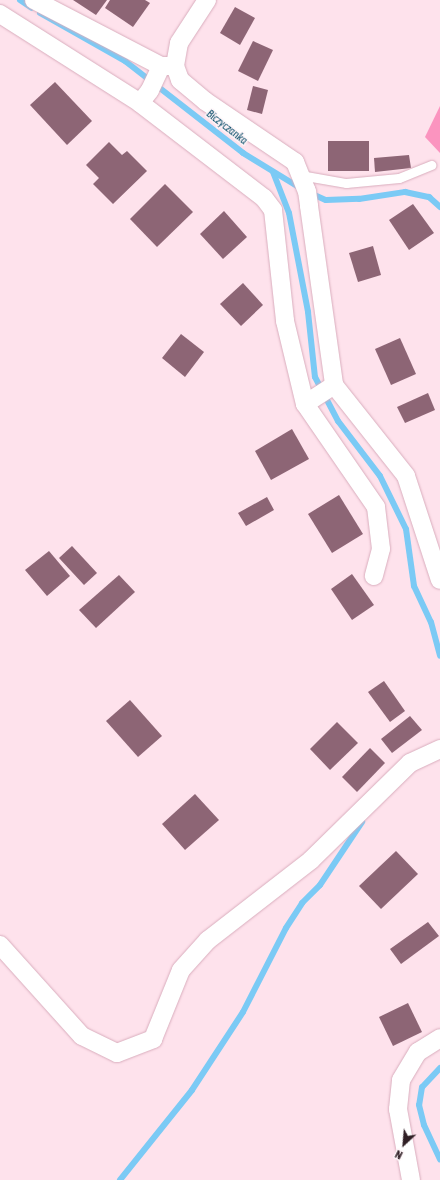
<!DOCTYPE html>
<html>
<head>
<meta charset="utf-8">
<style>
  body { margin:0 }
  #map { position:relative; width:440px; height:1180px; overflow:hidden; background:#fee2ec; font-family:"Asap Condensed",sans-serif }
  div>[style] { position:absolute }
  [style*='--x'] { left:calc(var(--x)*1px); top:calc(var(--y)*1px); width:calc(var(--w)*1px); rotate:calc(var(--a)*1deg) }
  .forest>* { inset:0; background:#fb94bf }
  .stream>* { height:6px; margin:-3px; padding:0 3px; transform-origin:3px; border-radius:3px; background:#7bcaf5 }
  .building>* { inset:0; background:#8d6575 }
  .roads { filter:drop-shadow(0 0 1px #d9adbd) drop-shadow(0 0 1px #d9adbd) }
  .lane>* { height:9px; margin:-4.5px; padding:0 4.5px; transform-origin:4.5px; border-radius:4.5px; background:#fff }
  .street>* { height:18px; margin:-9px; padding:0 9px; transform-origin:9px; border-radius:9px; background:#fff }
  span { translate:-50% -50%; white-space:nowrap; text-align:center; line-height:1.15; -webkit-text-stroke:3px #fef5f8; paint-order:stroke }
  .water-label { font-size:11px; color:#064b68; font-style:italic }
  .north { position:absolute; left:384px; top:1124px; width:40px; height:40px; -webkit-text-stroke:3px #fef5f8; paint-order:stroke; rotate:206deg; font-size:11px; font-weight:700; line-height:16px; text-align:center; color:#2f1f25 }
  .north::after { content:''; display:block; margin:auto; width:14px; height:18px; background:#2f1f25; clip-path:polygon(50% 0,100% 100%,50% 72%,0 100%) }
</style>
</head>
<body>
<div id="map">
  <div class="forest">
    <div style="clip-path:polygon(440px 106px,440px 153px,425px 137px)"></div>
  </div>
  <div class="stream">
    <div style="--x:20;--y:0;--w:14;--a:34"></div>
    <div style="--x:40;--y:13;--w:98;--a:29.5"></div>
    <div style="--x:125;--y:61;--w:150;--a:37.9"></div>
    <div style="--x:243;--y:153;--w:69;--a:31.4"></div>
    <div style="--x:273;--y:172;--w:44;--a:68.7"></div>
    <div style="--x:289;--y:213;--w:101;--a:79.1"></div>
    <div style="--x:308;--y:312;--w:65;--a:83.9"></div>
    <div style="--x:315;--y:377;--w:50;--a:62.4"></div>
    <div style="--x:338;--y:421;--w:69;--a:52.6"></div>
    <div style="--x:380;--y:476;--w:59;--a:63.9"></div>
    <div style="--x:406;--y:529;--w:58;--a:82"></div>
    <div style="--x:414;--y:586;--w:40;--a:65"></div>
    <div style="--x:431;--y:622;--w:35;--a:75"></div>
    <div style="--x:310;--y:193;--w:17;--a:24"></div>
    <div style="--x:326;--y:200;--w:33;--a:-2"></div>
    <div style="--x:359;--y:199;--w:47;--a:-8.7"></div>
    <div style="--x:405;--y:192;--w:25;--a:12"></div>
    <div style="--x:429;--y:197;--w:15;--a:42"></div>
    <div style="--x:440;--y:1068;--w:26;--a:133"></div>
    <div style="--x:422;--y:1087;--w:18;--a:99"></div>
    <div style="--x:419;--y:1105;--w:21;--a:76"></div>
    <div style="--x:424;--y:1125;--w:38;--a:65"></div>
    <div style="--x:120;--y:1180;--w:115;--a:-51.3"></div>
    <div style="--x:192;--y:1090;--w:93;--a:-56.8"></div>
    <div style="--x:243;--y:1012;--w:94;--a:-62.9"></div>
    <div style="--x:286;--y:928;--w:30;--a:-57"></div>
    <div style="--x:302;--y:903;--w:25;--a:-45"></div>
    <div style="--x:320;--y:885;--w:76;--a:-56.3"></div>
  </div>
  <div class="building">
    <div style="clip-path:polygon(73px 0,107px 0,96px 15px)"></div>
    <div style="clip-path:polygon(110px 0,145px 0,150px 3px,133px 27px,105px 8px)"></div>
    <div style="clip-path:polygon(235px 7px,255px 18px,240px 45px,220px 33px)"></div>
    <div style="clip-path:polygon(253px 41px,273px 50px,258px 81px,238px 71px)"></div>
    <div style="clip-path:polygon(55px 82px,92px 121px,67px 145px,30px 105px)"></div>
    <div style="clip-path:polygon(253px 86px,268px 90px,262px 114px,247px 110px)"></div>
    <div style="clip-path:polygon(328px 141px,369px 141px,369px 171px,328px 171px)"></div>
    <div style="clip-path:polygon(109px 142px,122px 155px,127px 151px,147px 171px,113px 204px,93px 184px,99px 178px,86px 165px)"></div>
    <div style="clip-path:polygon(409px 155px,411px 168px,375px 172px,374px 158px)"></div>
    <div style="clip-path:polygon(165px 184px,193px 212px,157px 247px,130px 219px)"></div>
    <div style="clip-path:polygon(413px 204px,434px 233px,409px 250px,389px 220px)"></div>
    <div style="clip-path:polygon(224px 211px,247px 237px,223px 259px,200px 234px)"></div>
    <div style="clip-path:polygon(373px 246px,381px 275px,358px 282px,349px 253px)"></div>
    <div style="clip-path:polygon(243px 283px,263px 305px,241px 326px,220px 304px)"></div>
    <div style="clip-path:polygon(181px 334px,204px 352px,185px 377px,162px 358px)"></div>
    <div style="clip-path:polygon(400px 338px,416px 374px,391px 385px,375px 349px)"></div>
    <div style="clip-path:polygon(428px 393px,435px 410px,405px 423px,397px 407px)"></div>
    <div style="clip-path:polygon(292px 429px,309px 459px,271px 480px,255px 451px)"></div>
    <div style="clip-path:polygon(339px 495px,363px 534px,332px 553px,308px 514px)"></div>
    <div style="clip-path:polygon(267px 497px,274px 510px,246px 526px,238px 513px)"></div>
    <div style="clip-path:polygon(72px 546px,97px 573px,84px 585px,59px 558px)"></div>
    <div style="clip-path:polygon(49px 551px,70px 576px,47px 596px,25px 570px)"></div>
    <div style="clip-path:polygon(352px 574px,374px 605px,352px 620px,331px 589px)"></div>
    <div style="clip-path:polygon(119px 575px,135px 592px,96px 628px,79px 610px)"></div>
    <div style="clip-path:polygon(384px 681px,405px 711px,390px 722px,368px 692px)"></div>
    <div style="clip-path:polygon(130px 700px,162px 736px,138px 757px,106px 721px)"></div>
    <div style="clip-path:polygon(410px 716px,422px 730px,392px 753px,381px 739px)"></div>
    <div style="clip-path:polygon(337px 722px,358px 743px,330px 770px,310px 749px)"></div>
    <div style="clip-path:polygon(370px 748px,385px 763px,357px 792px,342px 777px)"></div>
    <div style="clip-path:polygon(195px 794px,219px 820px,185px 850px,162px 824px)"></div>
    <div style="clip-path:polygon(396px 851px,418px 874px,381px 909px,359px 886px)"></div>
    <div style="clip-path:polygon(428px 922px,439px 936px,401px 964px,390px 949px)"></div>
    <div style="clip-path:polygon(408px 1003px,422px 1032px,393px 1046px,379px 1017px)"></div>
  </div>
  <div class="roads">
    <div class="lane">
      <div style="--x:300;--y:175;--w:47;--a:9.9"></div>
      <div style="--x:346;--y:183;--w:53;--a:-5.4"></div>
      <div style="--x:399;--y:178;--w:35;--a:-22"></div>
    </div>
    <div class="street">
      <div style="--x:34;--y:0;--w:143;--a:27.5"></div>
      <div style="--x:161;--y:66;--w:14;--a:0"></div>
      <div style="--x:207;--y:0;--w:51;--a:123.1"></div>
      <div style="--x:179;--y:43;--w:23;--a:100"></div>
      <div style="--x:175;--y:66;--w:15;--a:70"></div>
      <div style="--x:180;--y:80;--w:33;--a:40"></div>
      <div style="--x:205;--y:101;--w:109;--a:34.1"></div>
      <div style="--x:295;--y:162;--w:31;--a:68"></div>
      <div style="--x:307;--y:191;--w:15;--a:82"></div>
      <div style="--x:309;--y:206;--w:181;--a:82"></div>
      <div style="--x:334;--y:385;--w:116;--a:51.6"></div>
      <div style="--x:406;--y:476;--w:109;--a:71.9"></div>
      <div style="--x:0;--y:14;--w:166;--a:32.4"></div>
      <div style="--x:140;--y:103;--w:156;--a:37.5"></div>
      <div style="--x:264;--y:198;--w:15;--a:53"></div>
      <div style="--x:273;--y:210;--w:112;--a:83.8"></div>
      <div style="--x:285;--y:321;--w:85;--a:76.5"></div>
      <div style="--x:305;--y:404;--w:125;--a:55.4"></div>
      <div style="--x:376;--y:507;--w:42;--a:83.2"></div>
      <div style="--x:381;--y:549;--w:28;--a:105"></div>
      <div style="--x:140;--y:103;--w:16;--a:-52"></div>
      <div style="--x:150;--y:90;--w:26;--a:-65"></div>
      <div style="--x:305;--y:404;--w:35;--a:-33"></div>
      <div style="--x:0;--y:945;--w:122;--a:48"></div>
      <div style="--x:82;--y:1036;--w:39;--a:26"></div>
      <div style="--x:117;--y:1053;--w:39;--a:-21"></div>
      <div style="--x:153;--y:1039;--w:74;--a:-67.9"></div>
      <div style="--x:181;--y:970;--w:40;--a:-48"></div>
      <div style="--x:208;--y:940;--w:130;--a:-37.8"></div>
      <div style="--x:311;--y:860;--w:139;--a:-44.4"></div>
      <div style="--x:410;--y:763;--w:33;--a:-25"></div>
      <div style="--x:411;--y:1180;--w:72;--a:-100.4"></div>
      <div style="--x:398;--y:1109;--w:29;--a:-84"></div>
      <div style="--x:401;--y:1080;--w:33;--a:-59"></div>
      <div style="--x:418;--y:1052;--w:26;--a:-32"></div>
    </div>
  </div>
  <div class="water-label">
    <span style="left:227px;top:127px;rotate:38deg">Biczyczanka</span>
  </div>
  <div class="north">N</div>
</div>
</body>
</html>
